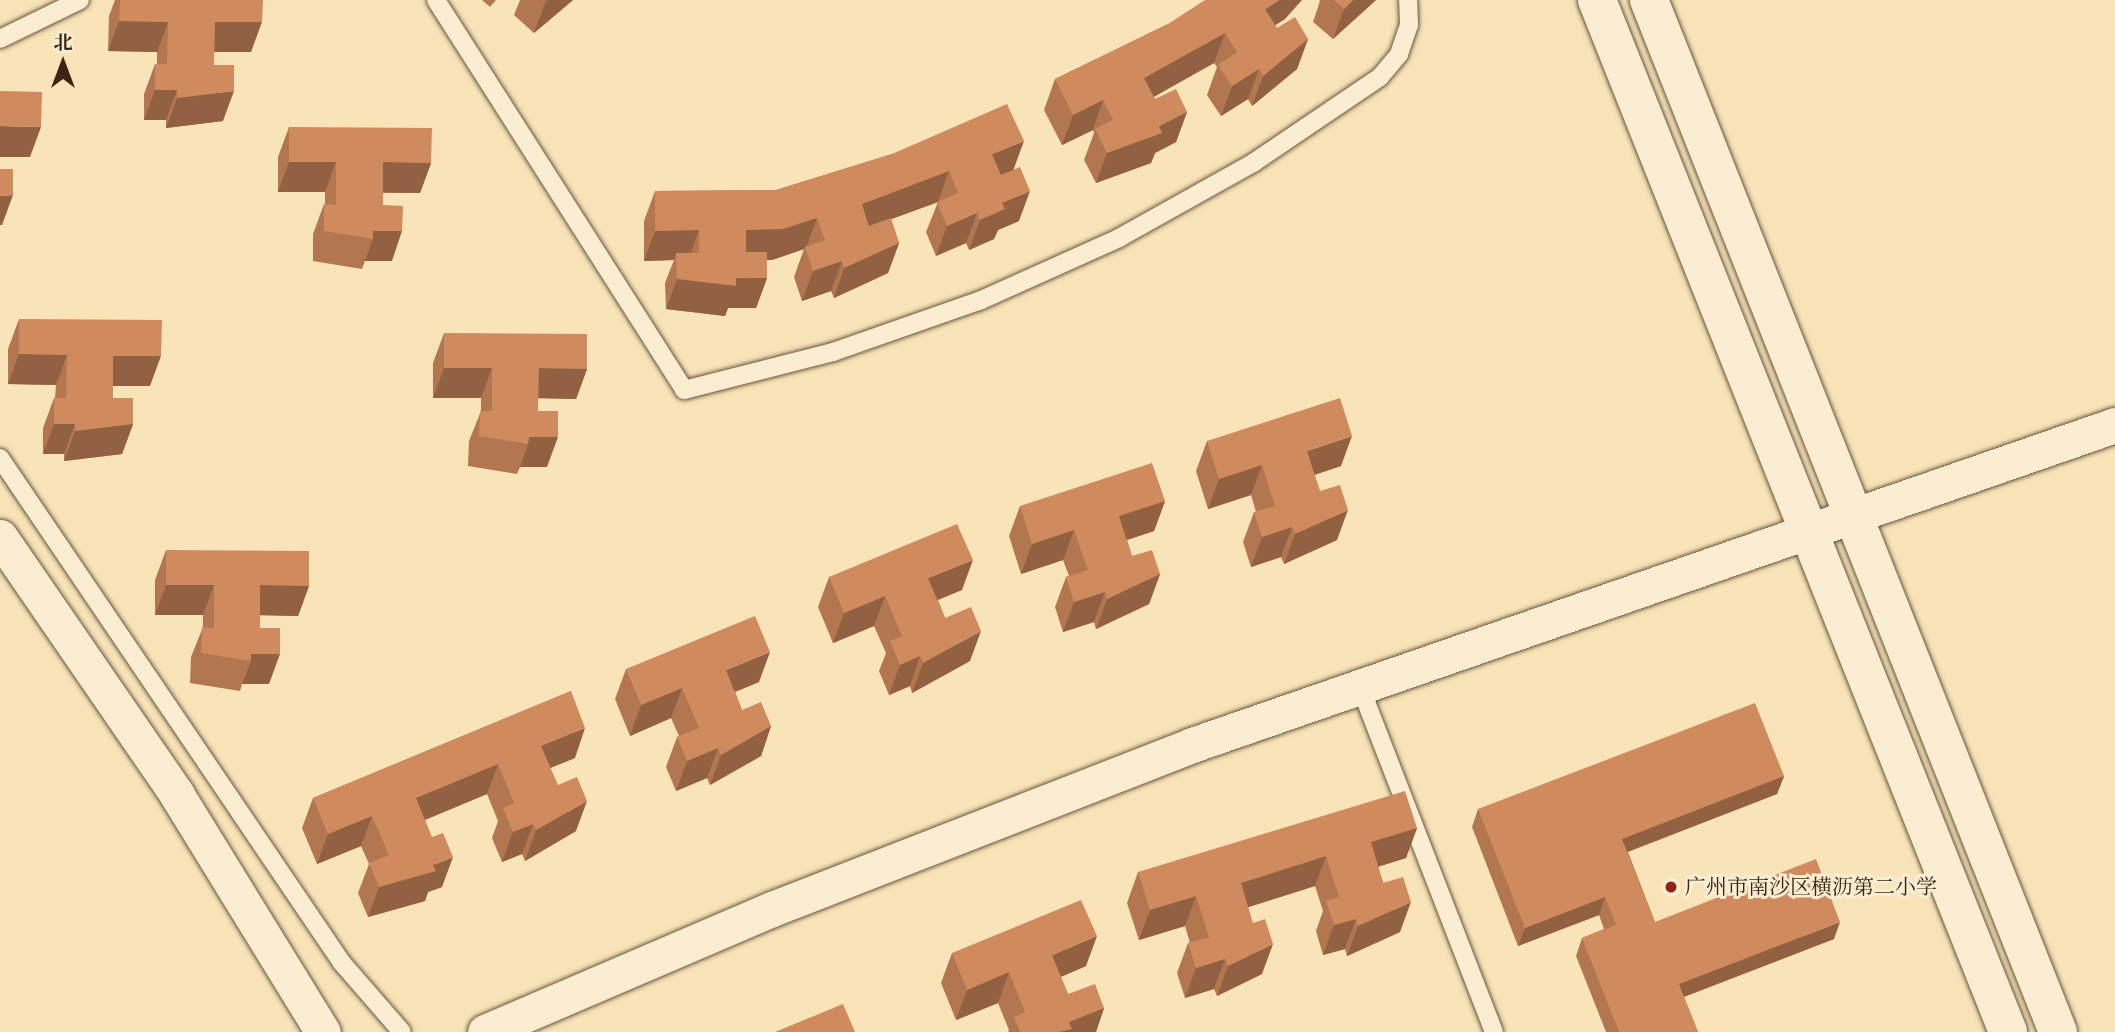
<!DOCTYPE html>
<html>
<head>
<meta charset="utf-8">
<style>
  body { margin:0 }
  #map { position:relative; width:2115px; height:1032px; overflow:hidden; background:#f8e4b8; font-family:"Gentium Book Plus","Noto Serif SC",serif }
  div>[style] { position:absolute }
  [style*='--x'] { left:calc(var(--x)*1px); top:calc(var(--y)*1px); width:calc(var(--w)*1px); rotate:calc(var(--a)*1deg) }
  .roads { filter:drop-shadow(0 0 2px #6b553d) drop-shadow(0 0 2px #6b553d) }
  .lane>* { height:18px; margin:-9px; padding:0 9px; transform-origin:9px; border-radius:9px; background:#faedd1 }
  .street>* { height:35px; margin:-17.5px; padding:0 17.5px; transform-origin:17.5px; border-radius:17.5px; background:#faedd1 }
  .secondary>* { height:38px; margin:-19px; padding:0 19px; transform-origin:19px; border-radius:19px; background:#faedd1 }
  .wall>* { inset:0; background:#b27751 }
  .shaded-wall>* { inset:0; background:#916142 }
  .building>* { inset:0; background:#cf8a5e }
  .dots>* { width:19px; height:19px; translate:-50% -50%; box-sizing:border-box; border:4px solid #faedd1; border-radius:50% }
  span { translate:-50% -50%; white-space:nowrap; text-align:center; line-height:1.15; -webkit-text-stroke:6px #faedd1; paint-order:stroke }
  .poi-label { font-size:21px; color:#3c2514 }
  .left { translate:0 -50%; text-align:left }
  .north { position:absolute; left:28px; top:28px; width:70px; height:70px; -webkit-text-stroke:5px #faedd1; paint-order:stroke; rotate:0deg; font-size:19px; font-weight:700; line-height:28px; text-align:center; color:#3c2514 }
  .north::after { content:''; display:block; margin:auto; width:24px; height:32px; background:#3c2514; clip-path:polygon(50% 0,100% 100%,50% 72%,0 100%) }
</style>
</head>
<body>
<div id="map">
  <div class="roads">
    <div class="lane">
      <div style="--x:436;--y:0;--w:462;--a:57.5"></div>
      <div style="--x:684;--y:390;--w:154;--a:-14.3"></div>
      <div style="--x:833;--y:352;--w:155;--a:-19.3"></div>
      <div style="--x:979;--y:301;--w:154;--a:-24.2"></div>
      <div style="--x:1119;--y:238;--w:154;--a:-29.2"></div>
      <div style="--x:1253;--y:163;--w:153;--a:-34.1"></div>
      <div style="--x:1380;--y:77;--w:30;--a:-50"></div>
      <div style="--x:1399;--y:54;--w:31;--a:-71"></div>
      <div style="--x:1409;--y:25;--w:25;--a:-92"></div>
      <div style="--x:0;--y:39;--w:89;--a:-26"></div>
      <div style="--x:0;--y:458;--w:610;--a:55.89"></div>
      <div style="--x:342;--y:963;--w:91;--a:49"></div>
      <div style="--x:1359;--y:684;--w:373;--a:68.8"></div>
    </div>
    <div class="street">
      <div style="--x:0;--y:537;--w:313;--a:55.5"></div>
      <div style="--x:177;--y:795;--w:278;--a:58.4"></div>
      <div style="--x:485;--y:1032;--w:312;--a:-23.2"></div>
      <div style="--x:772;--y:909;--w:451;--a:-21.3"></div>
      <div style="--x:1192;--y:745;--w:977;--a:-19.12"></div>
    </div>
    <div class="secondary">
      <div style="--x:1597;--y:0;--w:1111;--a:68.28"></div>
      <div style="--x:1649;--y:0;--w:1110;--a:68.38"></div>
    </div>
  </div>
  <div class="wall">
    <div style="clip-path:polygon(115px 0,263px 0,251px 52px,214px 52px,214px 65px,223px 121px,166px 128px,166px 120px,144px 120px,144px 94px,155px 64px,157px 64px,157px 52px,108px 51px,109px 16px)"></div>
    <div style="clip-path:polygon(482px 0,496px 0,490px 7px)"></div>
    <div style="clip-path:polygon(520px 0,573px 0,534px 33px,514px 15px)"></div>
    <div style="clip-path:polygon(1319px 0,1376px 0,1333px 39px,1313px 22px,1320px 1px)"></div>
    <div style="clip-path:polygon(1285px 19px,1275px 25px,1277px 28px,1308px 39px,1297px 69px,1252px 106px,1248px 99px,1221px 116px,1207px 95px,1217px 67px,1214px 63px,1154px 97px,1155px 99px,1187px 112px,1176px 142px,1155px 153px,1151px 163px,1096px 183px,1084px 160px,1094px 133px,1093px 130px,1062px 145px,1044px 110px,1055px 79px,1168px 24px)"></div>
    <div style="clip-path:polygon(289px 127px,431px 163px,420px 193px,383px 193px,383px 205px,392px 261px,365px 261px,362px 269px,313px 261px,313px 234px,324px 204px,325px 205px,325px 192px,278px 192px,278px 157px)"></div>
    <div style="clip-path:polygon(892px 154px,1013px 170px,1019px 221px,998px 230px,994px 239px,969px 250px,966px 243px,936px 256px,926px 232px,938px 202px,891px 219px,899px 243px,888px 273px,834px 298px,831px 291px,802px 301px,794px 277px,804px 249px,772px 260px,767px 260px,767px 278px,756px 308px,728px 308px,725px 316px,666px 309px,665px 283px,674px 260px,644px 261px,644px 221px,655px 191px,776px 190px)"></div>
    <div style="clip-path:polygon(19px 319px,150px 386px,113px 386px,113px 398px,133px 424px,122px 454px,64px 461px,64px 454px,43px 454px,43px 428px,54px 398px,55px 398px,56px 385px,8px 384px,8px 349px)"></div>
    <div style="clip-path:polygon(444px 333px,587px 369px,576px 399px,538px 398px,538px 411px,547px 467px,520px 467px,517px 474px,468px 466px,469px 441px,481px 411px,481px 398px,433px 398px,433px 363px)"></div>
    <div style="clip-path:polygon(1207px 441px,1341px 466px,1314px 475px,1337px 540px,1284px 564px,1281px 557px,1251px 567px,1243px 542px,1254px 512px,1256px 512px,1251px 495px,1208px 509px,1196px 471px)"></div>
    <div style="clip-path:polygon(1165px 501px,1154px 531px,1127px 540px,1132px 556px,1160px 574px,1149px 604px,1096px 629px,1094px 622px,1063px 632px,1055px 607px,1066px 577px,1069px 576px,1063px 560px,1021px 574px,1009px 536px,1020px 506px)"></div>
    <div style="clip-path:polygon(166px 550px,309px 586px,298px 616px,260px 615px,260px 628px,269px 684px,242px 684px,240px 691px,190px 683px,191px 657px,203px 627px,203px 615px,155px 615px,155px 580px)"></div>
    <div style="clip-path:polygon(829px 577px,962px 590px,938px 600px,945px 618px,970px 661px,912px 693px,910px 686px,889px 695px,879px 671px,886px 653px,874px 626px,833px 643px,818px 607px)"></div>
    <div style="clip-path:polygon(626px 669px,759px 682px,735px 692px,742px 710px,771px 726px,761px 756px,710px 785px,707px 778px,676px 791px,666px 767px,677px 737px,679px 736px,671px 718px,630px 736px,615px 699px)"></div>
    <div style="clip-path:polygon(571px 691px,575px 758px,550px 768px,576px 831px,525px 861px,522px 854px,502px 862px,492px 838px,498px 821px,487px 794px,425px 820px,442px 887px,428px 892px,425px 901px,368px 917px,358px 893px,369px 864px,361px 846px,317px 864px,302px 828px,313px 798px)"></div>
    <div style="clip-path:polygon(1784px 776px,1777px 794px,1628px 852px,1655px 922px,1834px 939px,1684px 997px,1698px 1032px,1606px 1032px,1576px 956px,1582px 938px,1604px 929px,1599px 915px,1518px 946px,1472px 827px,1478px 809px)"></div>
    <div style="clip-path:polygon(1417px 828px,1406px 858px,1378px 867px,1400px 932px,1347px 956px,1345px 949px,1323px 955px,1316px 931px,1323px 911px,1315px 886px,1248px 907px,1262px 974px,1217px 996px,1214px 989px,1185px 998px,1177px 973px,1188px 943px,1190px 943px,1185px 926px,1139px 940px,1127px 903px,1138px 872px)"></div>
    <div style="clip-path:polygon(952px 953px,1086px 966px,1061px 977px,1068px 994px,1104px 1008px,1096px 1032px,1008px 1032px,1009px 1030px,998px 1003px,956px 1020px,941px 983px)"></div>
  </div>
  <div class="shaded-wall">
    <div style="clip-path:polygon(548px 0,573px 0,534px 33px,545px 3px)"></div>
    <div style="clip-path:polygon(1279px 0,1302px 0,1285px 19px,1254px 39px,1265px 9px)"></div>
    <div style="clip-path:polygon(1353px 0,1376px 0,1333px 39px,1344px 9px)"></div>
    <div style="clip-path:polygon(119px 21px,168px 22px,157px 52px,108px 51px)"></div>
    <div style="clip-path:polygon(215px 22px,262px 22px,251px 52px,204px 52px)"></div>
    <div style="clip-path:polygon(1225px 33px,1214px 63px,1133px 108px,1144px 78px)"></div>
    <div style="clip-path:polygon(1308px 39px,1297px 69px,1252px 106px,1263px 76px)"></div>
    <div style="clip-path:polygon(1259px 69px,1248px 99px,1221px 116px,1232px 86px)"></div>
    <div style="clip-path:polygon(155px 90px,177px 90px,166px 120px,144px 120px)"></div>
    <div style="clip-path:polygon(234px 91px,223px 121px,166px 128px,177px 98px)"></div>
    <div style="clip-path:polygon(1103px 100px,1093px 130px,1062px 145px,1073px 115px)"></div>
    <div style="clip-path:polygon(1187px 112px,1176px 142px,1155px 153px,1151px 163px,1096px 183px,1107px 153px)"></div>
    <div style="clip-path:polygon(0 126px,41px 127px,30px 157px,0 157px)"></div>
    <div style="clip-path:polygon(1024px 141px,1013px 171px,982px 184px,992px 154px)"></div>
    <div style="clip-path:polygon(289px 162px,336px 162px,325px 192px,278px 192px)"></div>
    <div style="clip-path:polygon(383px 162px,431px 163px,420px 193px,372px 192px)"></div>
    <div style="clip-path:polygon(949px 171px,938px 202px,851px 234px,862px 204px)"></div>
    <div style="clip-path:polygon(1030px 191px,1019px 221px,998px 230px,994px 239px,969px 250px,980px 220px,1002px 203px)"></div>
    <div style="clip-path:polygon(13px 195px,2px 225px,0 225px,0 196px)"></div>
    <div style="clip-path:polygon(977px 213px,966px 243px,936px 256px,947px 226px)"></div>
    <div style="clip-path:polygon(817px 218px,806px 248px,805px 247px,804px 249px,772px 260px,735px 260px,746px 230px)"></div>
    <div style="clip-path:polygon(699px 230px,688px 260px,676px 253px,674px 260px,644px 261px,655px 231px)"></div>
    <div style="clip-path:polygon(373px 231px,402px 231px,392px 261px,365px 261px,373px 239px)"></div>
    <div style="clip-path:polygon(899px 243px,888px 273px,834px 298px,844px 268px)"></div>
    <div style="clip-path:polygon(842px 261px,831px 291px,802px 301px,813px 271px)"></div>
    <div style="clip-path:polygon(767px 278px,756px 308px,728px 308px,725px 316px,666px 309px,677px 279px)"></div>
    <div style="clip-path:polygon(19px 354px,67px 355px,56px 385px,8px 384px)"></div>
    <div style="clip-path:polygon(113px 356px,161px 356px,150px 386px,102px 386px)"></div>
    <div style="clip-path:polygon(444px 368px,492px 368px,481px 398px,433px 398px)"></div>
    <div style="clip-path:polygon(539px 368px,587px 369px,576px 399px,528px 398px)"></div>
    <div style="clip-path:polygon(54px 424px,75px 424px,64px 454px,43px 454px)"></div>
    <div style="clip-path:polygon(133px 424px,122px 454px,64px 461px,75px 431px)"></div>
    <div style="clip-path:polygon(1352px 436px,1341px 466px,1296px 481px,1307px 451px)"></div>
    <div style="clip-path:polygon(529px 437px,558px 437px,547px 467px,520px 467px,528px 444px)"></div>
    <div style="clip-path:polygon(1262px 465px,1251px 495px,1208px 509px,1219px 479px)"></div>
    <div style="clip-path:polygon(1165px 501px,1154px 531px,1108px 546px,1119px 516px)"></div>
    <div style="clip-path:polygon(1348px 510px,1337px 540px,1284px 564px,1295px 534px)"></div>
    <div style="clip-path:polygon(1292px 527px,1281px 557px,1251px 567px,1262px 537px)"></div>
    <div style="clip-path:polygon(1074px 530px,1063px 560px,1021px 574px,1032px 544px)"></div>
    <div style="clip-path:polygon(973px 560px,962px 590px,917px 608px,928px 578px)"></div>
    <div style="clip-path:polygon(1160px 574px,1149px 604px,1096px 629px,1107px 599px)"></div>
    <div style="clip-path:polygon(166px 585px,214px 585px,203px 615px,155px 615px)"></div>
    <div style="clip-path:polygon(260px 585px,309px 586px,298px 616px,249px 615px)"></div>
    <div style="clip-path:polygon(1105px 592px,1094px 622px,1063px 632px,1074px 602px)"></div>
    <div style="clip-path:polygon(885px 596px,874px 626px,833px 643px,844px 613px)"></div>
    <div style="clip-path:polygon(981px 631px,970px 661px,912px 693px,923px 663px)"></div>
    <div style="clip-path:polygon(770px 652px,759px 682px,715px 700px,726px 670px)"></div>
    <div style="clip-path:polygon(251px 654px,280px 654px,269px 684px,242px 684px,251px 661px)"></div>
    <div style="clip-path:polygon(920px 656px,910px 686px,889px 695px,900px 665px)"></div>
    <div style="clip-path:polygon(682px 688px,671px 718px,630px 736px,641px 705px)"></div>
    <div style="clip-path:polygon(771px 726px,761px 756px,710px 785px,721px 755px)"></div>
    <div style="clip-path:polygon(585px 728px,575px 758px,530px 776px,541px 746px)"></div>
    <div style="clip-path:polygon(718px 748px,707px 778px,676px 791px,687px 761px)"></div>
    <div style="clip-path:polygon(498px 764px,487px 794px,405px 828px,416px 798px)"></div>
    <div style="clip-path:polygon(1784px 776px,1777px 794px,1616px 856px,1622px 839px)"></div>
    <div style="clip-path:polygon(587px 801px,576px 831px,525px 861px,536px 830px)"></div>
    <div style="clip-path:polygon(372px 816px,361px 846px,317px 864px,328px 834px)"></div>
    <div style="clip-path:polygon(533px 824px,522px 854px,502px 862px,513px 832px)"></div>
    <div style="clip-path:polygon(1417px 828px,1406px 858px,1360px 872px,1371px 842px)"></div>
    <div style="clip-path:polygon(1326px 856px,1315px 886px,1230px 913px,1241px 883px)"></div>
    <div style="clip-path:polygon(453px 857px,442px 887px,428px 892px,425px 901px,368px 917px,379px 887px)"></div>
    <div style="clip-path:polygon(1196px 896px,1185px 926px,1139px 940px,1150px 910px)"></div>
    <div style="clip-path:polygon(1605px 897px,1599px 915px,1518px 946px,1525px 928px)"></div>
    <div style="clip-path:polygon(1411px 902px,1400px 932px,1347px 956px,1358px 926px)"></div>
    <div style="clip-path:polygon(1356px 919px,1345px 949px,1323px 955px,1334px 925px)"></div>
    <div style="clip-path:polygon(1840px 922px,1834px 939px,1673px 1001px,1679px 984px)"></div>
    <div style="clip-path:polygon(1097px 936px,1086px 966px,1041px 985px,1052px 955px)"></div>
    <div style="clip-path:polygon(1273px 944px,1262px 974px,1217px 996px,1228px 966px)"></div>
    <div style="clip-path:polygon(1225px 959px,1214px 989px,1185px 998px,1196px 968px)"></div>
    <div style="clip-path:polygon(1009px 972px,998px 1003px,956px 1020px,967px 990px)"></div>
    <div style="clip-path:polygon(1104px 1008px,1096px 1032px,1059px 1032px,1069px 1022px)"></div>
  </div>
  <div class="building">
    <div style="clip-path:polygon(120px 0,263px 0,262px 22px,215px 22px,214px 65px,234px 65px,234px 91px,177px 98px,177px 90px,155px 90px,155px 64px,167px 64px,168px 22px,119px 21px)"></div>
    <div style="clip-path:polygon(1205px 0,1279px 0,1265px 9px,1277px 28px,1295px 17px,1308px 39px,1263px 76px,1259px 69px,1232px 86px,1218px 65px,1237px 52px,1225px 33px,1144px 78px,1155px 99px,1176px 89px,1187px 112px,1159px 126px,1162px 133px,1107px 153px,1095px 129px,1113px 120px,1103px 100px,1073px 115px,1055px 79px,1168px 24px)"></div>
    <div style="clip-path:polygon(1334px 0,1353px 0,1344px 9px)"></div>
    <div style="clip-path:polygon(0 91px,42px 92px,41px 127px,0 126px)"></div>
    <div style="clip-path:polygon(1007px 104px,1024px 141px,992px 154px,1001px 175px,1020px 167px,1030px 191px,1002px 203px,1005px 209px,980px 220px,977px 213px,947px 226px,937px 202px,958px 193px,949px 171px,862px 204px,869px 226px,891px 218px,899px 243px,844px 268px,842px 261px,813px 271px,805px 247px,825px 240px,817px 218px,783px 229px,746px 230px,746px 252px,767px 252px,767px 278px,736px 278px,736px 286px,677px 279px,676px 253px,699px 253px,699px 230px,655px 231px,655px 191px,776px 190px,892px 154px)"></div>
    <div style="clip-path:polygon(289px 127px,432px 128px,431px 163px,383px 162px,383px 205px,403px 206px,402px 231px,373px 231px,373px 239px,324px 231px,324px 204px,336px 205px,336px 162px,289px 162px)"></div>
    <div style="clip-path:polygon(0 169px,13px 169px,13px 195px,0 196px)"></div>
    <div style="clip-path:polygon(19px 319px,162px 320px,161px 356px,113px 356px,113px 398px,133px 398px,133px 424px,75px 431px,75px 424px,54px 424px,54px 398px,66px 398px,67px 355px,19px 354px)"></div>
    <div style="clip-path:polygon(444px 333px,587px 334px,587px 369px,539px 368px,538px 411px,558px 411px,558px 437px,529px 437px,528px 444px,479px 436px,480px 411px,492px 411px,492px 368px,444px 368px)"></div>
    <div style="clip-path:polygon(1340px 398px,1352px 436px,1307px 451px,1320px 491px,1340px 485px,1348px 510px,1295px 534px,1292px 527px,1262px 537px,1254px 512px,1275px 506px,1262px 465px,1219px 479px,1207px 441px)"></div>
    <div style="clip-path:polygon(1152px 463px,1165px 501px,1119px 516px,1132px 556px,1152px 550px,1160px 574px,1107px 599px,1105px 592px,1074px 602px,1066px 577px,1088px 570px,1074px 530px,1032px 544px,1020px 506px)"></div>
    <div style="clip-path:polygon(957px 524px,973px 560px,928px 578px,945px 618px,971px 607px,981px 631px,923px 663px,920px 656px,900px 665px,890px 641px,902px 636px,885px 596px,844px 613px,829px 577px)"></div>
    <div style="clip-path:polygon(166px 550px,309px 551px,309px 586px,260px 585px,260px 628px,280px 628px,280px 654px,251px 654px,251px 661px,201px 653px,202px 627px,214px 628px,214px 585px,166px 585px)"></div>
    <div style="clip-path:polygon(755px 616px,770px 652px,726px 670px,742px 710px,761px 702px,771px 726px,721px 755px,718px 748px,687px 761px,677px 737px,699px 728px,682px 688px,641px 705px,626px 669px)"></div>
    <div style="clip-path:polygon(571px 691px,585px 728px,541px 746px,558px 785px,577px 777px,587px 801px,536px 830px,533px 824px,513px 832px,503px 808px,514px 803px,498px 764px,416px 798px,432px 837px,443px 833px,453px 857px,433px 865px,436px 871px,379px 887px,369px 863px,389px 855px,372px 816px,328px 834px,313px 798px)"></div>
    <div style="clip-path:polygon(1755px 703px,1784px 776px,1622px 839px,1655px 922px,1816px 859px,1840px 922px,1679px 984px,1698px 1032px,1619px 1032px,1582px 938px,1616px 925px,1605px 897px,1525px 928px,1478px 809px)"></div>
    <div style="clip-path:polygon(1405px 791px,1417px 828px,1371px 842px,1383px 883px,1403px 877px,1411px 902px,1358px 926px,1356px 919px,1334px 925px,1326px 901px,1339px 897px,1326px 856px,1241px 883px,1253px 923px,1265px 919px,1273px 944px,1228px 966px,1225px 959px,1196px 968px,1188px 943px,1209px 937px,1196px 896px,1150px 910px,1138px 872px)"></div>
    <div style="clip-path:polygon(1081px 900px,1097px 936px,1052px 955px,1068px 994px,1095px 984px,1104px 1008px,1069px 1022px,1072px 1029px,1059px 1032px,1020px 1032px,1014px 1017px,1025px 1012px,1009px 972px,967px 990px,952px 953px)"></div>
    <div style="clip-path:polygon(843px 1004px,855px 1032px,775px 1032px)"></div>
  </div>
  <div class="dots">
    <div style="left:1671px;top:887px;background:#8f2418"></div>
  </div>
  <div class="poi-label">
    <span class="left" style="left:1685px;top:887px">广州市南沙区横沥第二小学</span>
  </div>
  <div class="north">北</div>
</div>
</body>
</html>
